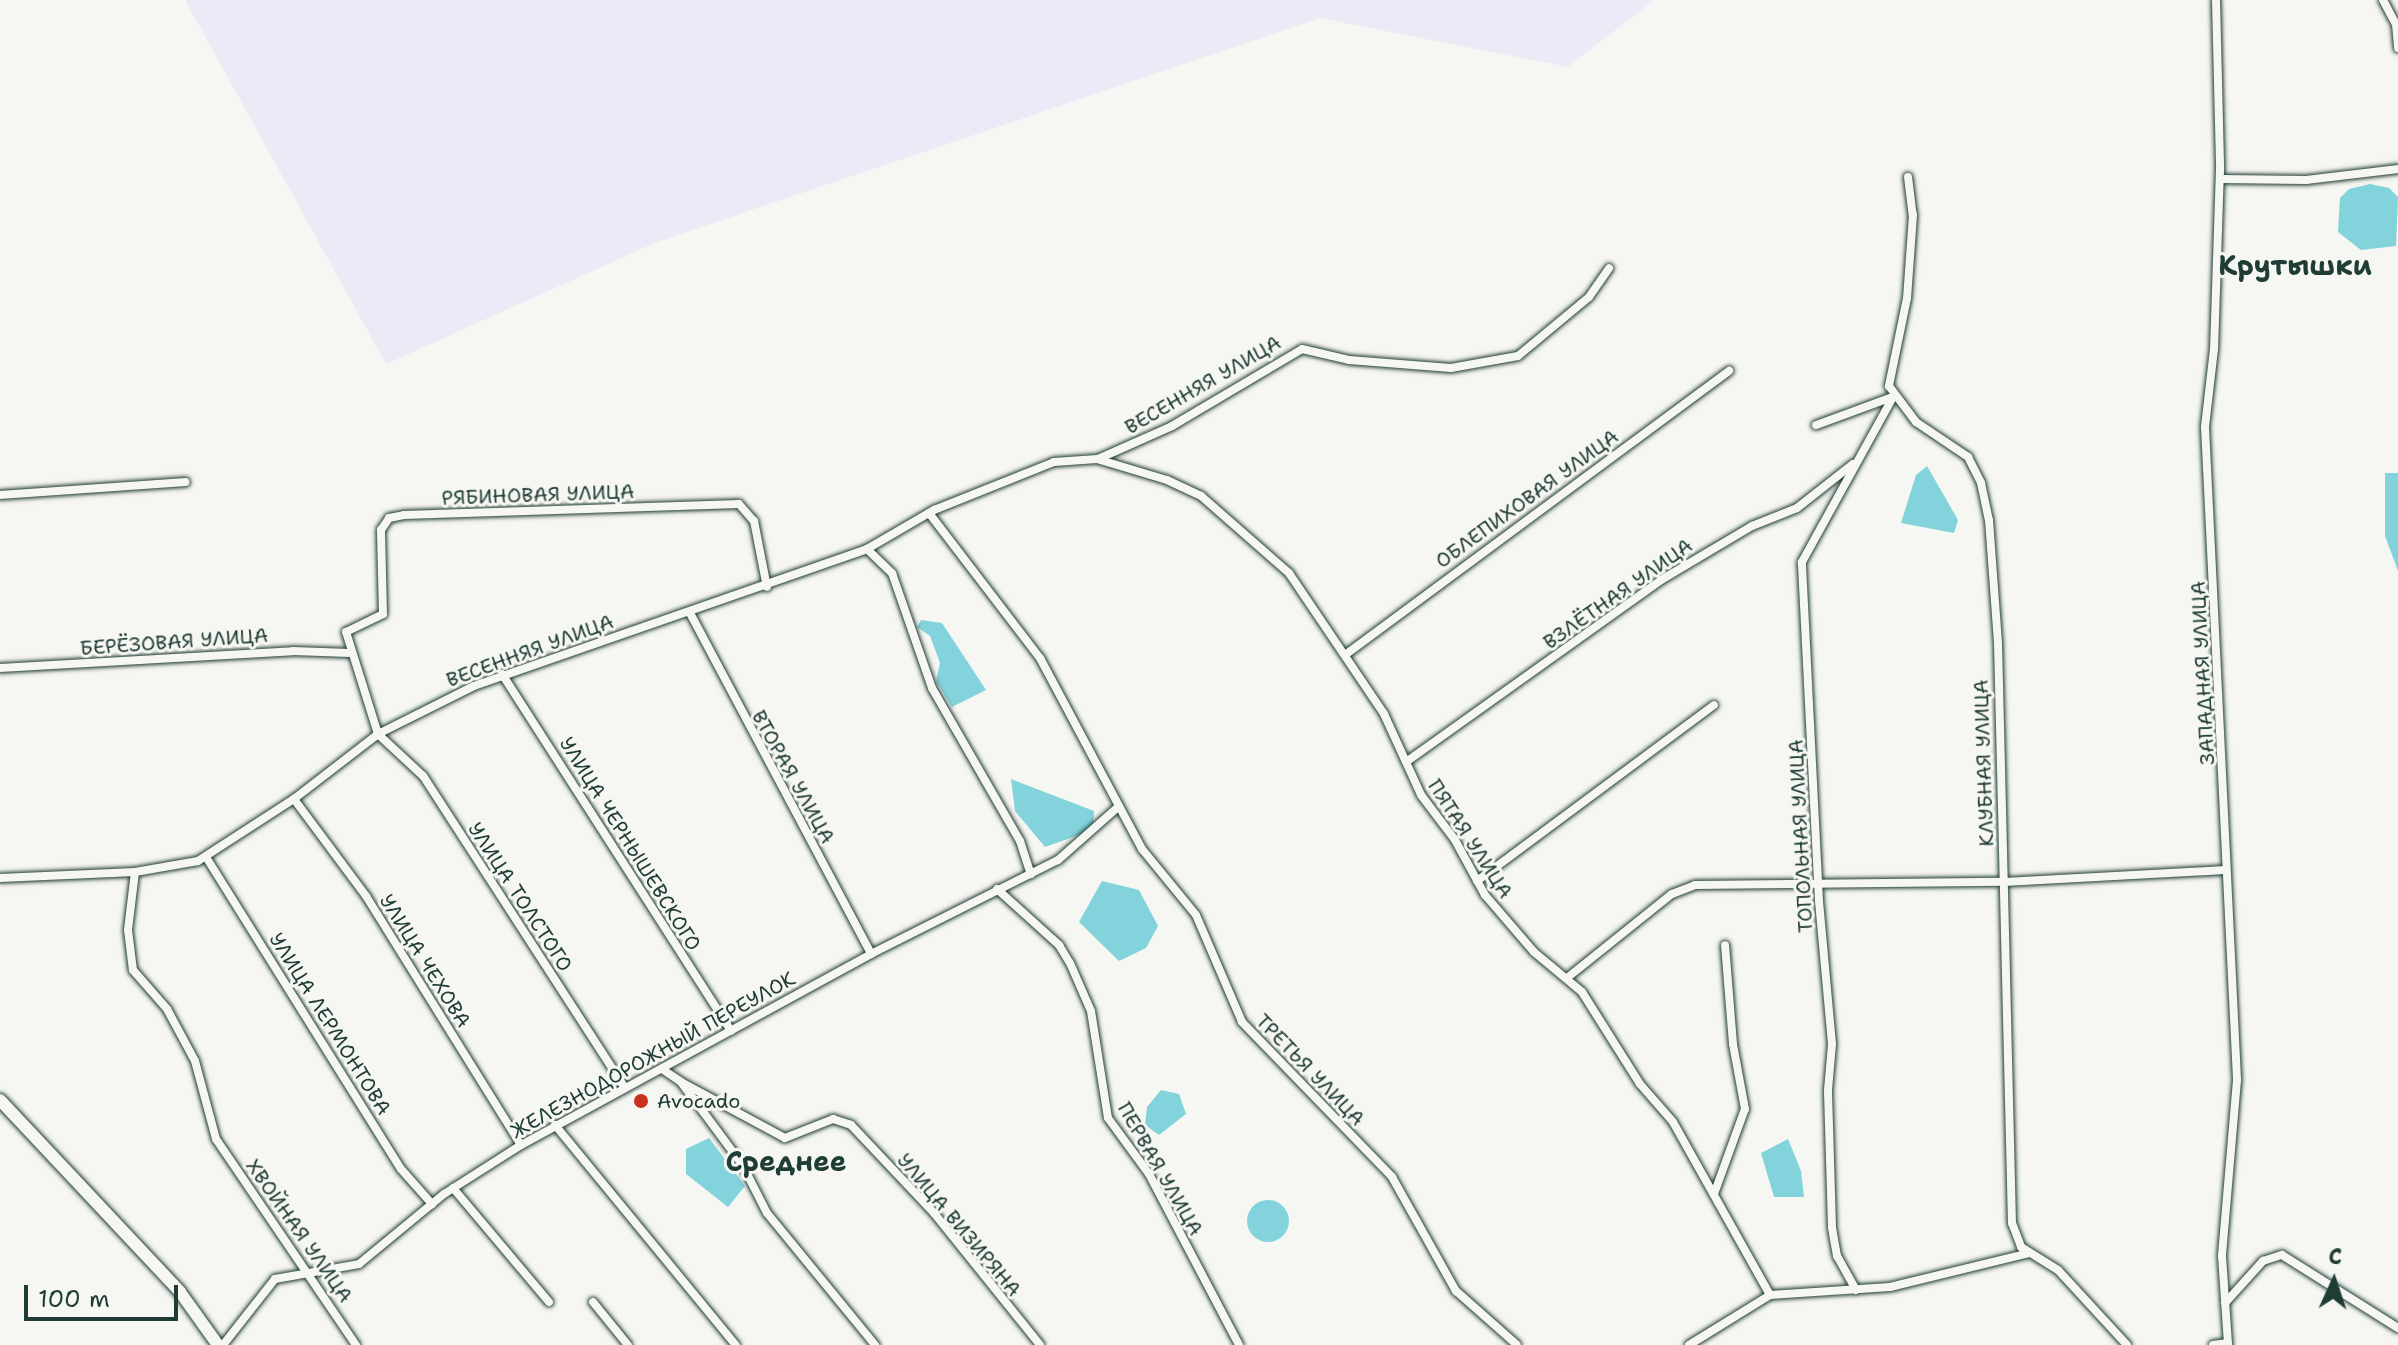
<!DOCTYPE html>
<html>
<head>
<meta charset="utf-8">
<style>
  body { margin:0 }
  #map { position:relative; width:2398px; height:1345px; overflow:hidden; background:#f6f6f2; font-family:"Shantell Sans",sans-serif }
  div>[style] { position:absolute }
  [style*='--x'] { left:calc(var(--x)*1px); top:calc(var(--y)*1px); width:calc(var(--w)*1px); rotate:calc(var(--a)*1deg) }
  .built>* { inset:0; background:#eee9f6 }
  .water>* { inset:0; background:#82d3db }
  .round { border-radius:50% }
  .roads { filter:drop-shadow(0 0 2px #1f3d34) drop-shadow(0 0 2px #1f3d34) }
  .street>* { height:8px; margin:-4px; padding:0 4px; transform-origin:4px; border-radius:4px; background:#f6f6f2 }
  .secondary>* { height:12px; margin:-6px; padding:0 6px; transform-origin:6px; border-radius:6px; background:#f6f6f2 }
  .dots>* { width:22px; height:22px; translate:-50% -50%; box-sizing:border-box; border:4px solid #f6f6f2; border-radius:50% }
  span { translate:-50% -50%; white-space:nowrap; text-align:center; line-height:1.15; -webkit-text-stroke:6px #f6f6f2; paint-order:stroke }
  .street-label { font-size:20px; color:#1f3d34 }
  .poi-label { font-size:20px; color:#1f3d34 }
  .left { translate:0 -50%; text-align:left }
  .district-label { font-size:28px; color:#1f3d34; font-weight:700 }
  .north { position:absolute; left:2294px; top:1241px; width:80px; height:80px; -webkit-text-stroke:6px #f6f6f2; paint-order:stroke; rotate:3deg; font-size:22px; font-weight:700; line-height:32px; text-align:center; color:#1f3d34 }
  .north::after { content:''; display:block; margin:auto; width:28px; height:36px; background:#1f3d34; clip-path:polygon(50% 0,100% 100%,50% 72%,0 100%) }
  .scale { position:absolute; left:24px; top:1285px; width:154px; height:36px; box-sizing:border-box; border:4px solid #1f3d34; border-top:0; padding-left:10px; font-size:24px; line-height:28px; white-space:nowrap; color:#1f3d34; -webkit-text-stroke:6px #f6f6f2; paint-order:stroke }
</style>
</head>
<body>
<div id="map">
  <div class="built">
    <div style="clip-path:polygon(185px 0,1654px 0,1568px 67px,1320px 18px,657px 242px,386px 364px)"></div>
  </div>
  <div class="water">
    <div style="clip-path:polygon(2370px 184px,2389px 188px,2398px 197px,2396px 246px,2361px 250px,2338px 232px,2340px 198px,2349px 189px)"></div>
    <div style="clip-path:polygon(1927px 466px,1958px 520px,1954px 533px,1901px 523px,1916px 475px)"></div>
    <div style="clip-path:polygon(2385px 473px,2398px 473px,2398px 571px,2385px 536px)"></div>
    <div style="clip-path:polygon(921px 620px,942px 623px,986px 690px,952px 707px,936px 681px,940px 663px,930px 636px,917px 627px)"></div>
    <div style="clip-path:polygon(1011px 779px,1094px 811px,1093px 830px,1045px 847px,1015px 811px)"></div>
    <div style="clip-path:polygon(1102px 881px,1139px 890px,1158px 926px,1146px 948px,1119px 961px,1079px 922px)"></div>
    <div style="clip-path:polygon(1161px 1090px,1179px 1094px,1186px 1114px,1159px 1135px,1145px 1125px,1147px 1107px)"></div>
    <div style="clip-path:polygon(709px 1138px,745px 1186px,728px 1207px,686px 1174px,686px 1149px)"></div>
    <div style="clip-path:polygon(1788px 1139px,1801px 1171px,1804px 1197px,1774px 1197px,1761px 1153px)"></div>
    <div class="round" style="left:1247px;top:1200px;width:42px;height:42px"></div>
  </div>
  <div class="roads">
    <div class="street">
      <div style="--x:2216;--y:0;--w:169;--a:88.6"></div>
      <div style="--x:2220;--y:169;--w:180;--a:91.9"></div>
      <div style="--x:2214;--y:349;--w:79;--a:96.6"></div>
      <div style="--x:2205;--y:427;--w:654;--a:87.19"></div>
      <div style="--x:2237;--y:1080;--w:177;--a:94.9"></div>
      <div style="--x:2222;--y:1256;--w:89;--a:86.1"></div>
      <div style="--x:2383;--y:0;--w:27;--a:62"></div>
      <div style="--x:2396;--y:24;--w:24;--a:85"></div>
      <div style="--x:1908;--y:177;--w:38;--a:83"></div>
      <div style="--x:1913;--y:215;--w:83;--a:94.1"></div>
      <div style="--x:1907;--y:298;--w:90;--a:101.6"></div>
      <div style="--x:1889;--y:386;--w:45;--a:53.1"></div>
      <div style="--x:1916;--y:422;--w:63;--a:33.9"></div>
      <div style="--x:1968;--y:457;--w:29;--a:63"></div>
      <div style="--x:1981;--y:483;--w:38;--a:78"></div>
      <div style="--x:1989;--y:520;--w:123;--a:85.8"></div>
      <div style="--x:1998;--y:643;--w:580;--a:88.62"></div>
      <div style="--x:2012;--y:1223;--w:26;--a:69"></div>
      <div style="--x:2021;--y:1247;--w:44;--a:31.9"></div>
      <div style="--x:2058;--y:1270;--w:102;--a:47.4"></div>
      <div style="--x:2220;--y:179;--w:86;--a:0.7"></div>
      <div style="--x:2306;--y:180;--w:93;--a:-6.8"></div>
      <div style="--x:1816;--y:425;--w:81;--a:-20.2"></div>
      <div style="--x:1098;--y:459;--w:81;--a:-24"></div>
      <div style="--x:1172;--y:426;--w:151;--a:-30.6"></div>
      <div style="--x:1302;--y:349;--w:48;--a:13.2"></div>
      <div style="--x:1349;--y:360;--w:102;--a:4.5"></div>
      <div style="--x:1451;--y:368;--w:68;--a:-10.2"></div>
      <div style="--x:1518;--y:356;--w:92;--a:-39.7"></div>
      <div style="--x:1589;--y:297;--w:35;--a:-55"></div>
      <div style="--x:0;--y:495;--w:186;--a:-4"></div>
      <div style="--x:929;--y:513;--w:183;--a:52.6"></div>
      <div style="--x:1040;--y:658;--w:217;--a:61.9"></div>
      <div style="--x:1142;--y:849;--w:85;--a:50.7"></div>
      <div style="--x:1196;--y:915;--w:116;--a:66.7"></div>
      <div style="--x:1242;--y:1022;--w:216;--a:45.9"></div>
      <div style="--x:1392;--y:1177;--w:131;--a:60.7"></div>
      <div style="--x:1456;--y:1291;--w:81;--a:41.5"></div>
      <div style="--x:867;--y:549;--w:35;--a:44"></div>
      <div style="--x:892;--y:573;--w:122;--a:70.8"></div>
      <div style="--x:932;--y:688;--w:177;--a:60.1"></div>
      <div style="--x:1020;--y:841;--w:35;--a:72"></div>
      <div style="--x:690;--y:613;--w:386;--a:62"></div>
      <div style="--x:1345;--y:655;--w:478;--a:-36.5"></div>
      <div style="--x:0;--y:668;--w:293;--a:-3.3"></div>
      <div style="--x:293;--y:651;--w:57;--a:2"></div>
      <div style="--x:502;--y:674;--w:424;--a:57.3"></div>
      <div style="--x:1406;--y:762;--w:313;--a:-35.5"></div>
      <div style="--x:1661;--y:580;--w:106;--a:-30.7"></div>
      <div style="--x:1752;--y:526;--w:48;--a:-21.8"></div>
      <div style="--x:1797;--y:508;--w:71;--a:-38.2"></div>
      <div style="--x:294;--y:799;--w:121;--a:53.4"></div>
      <div style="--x:366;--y:896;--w:293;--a:58.1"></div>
      <div style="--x:206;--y:857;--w:368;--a:58"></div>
      <div style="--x:401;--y:1169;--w:47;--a:48.5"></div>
      <div style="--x:135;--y:872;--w:58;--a:96.9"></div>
      <div style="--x:128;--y:930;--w:40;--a:82.9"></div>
      <div style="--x:133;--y:970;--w:52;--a:48.9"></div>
      <div style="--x:167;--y:1009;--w:59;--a:61.7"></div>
      <div style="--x:195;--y:1061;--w:81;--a:74.9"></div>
      <div style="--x:216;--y:1139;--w:249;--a:55.8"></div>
      <div style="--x:0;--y:878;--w:135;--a:-2.5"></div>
      <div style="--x:135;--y:872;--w:64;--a:-9.9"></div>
      <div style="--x:198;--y:861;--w:114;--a:-32.9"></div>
      <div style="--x:294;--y:799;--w:106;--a:-37.7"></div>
      <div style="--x:378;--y:734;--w:107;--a:-26.6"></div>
      <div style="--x:474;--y:686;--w:416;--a:-19.2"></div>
      <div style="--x:867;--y:549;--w:78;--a:-30.2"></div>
      <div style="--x:934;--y:510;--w:129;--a:-21.8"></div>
      <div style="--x:1054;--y:462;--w:43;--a:-4"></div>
      <div style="--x:1097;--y:459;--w:73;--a:16.7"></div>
      <div style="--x:1167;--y:480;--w:38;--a:25"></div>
      <div style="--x:1201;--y:496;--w:117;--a:41.2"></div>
      <div style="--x:1289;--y:573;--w:170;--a:56"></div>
      <div style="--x:1384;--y:714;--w:89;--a:65.4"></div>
      <div style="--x:1421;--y:795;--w:56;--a:52.9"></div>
      <div style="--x:1455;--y:840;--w:63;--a:61.4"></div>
      <div style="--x:1485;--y:895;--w:75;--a:49.3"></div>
      <div style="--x:1534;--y:952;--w:62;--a:39.8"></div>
      <div style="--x:1582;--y:992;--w:109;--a:57.8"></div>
      <div style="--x:1640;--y:1084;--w:50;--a:49"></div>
      <div style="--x:1673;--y:1122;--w:198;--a:60.7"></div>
      <div style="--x:1477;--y:881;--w:295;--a:-36.6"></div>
      <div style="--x:997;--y:889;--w:84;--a:42.1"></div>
      <div style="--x:1059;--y:945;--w:21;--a:59"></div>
      <div style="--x:1070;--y:963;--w:52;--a:66.4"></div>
      <div style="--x:1091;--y:1011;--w:108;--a:81"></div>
      <div style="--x:1108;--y:1118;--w:69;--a:53.8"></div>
      <div style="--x:1149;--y:1174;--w:193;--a:62.2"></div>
      <div style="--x:1567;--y:978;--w:134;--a:-38.7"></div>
      <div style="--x:1672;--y:894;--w:25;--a:-21"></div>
      <div style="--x:1695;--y:885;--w:309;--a:-0.6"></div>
      <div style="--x:2004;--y:882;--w:221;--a:-3.1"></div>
      <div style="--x:662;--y:1069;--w:23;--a:34"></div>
      <div style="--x:681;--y:1082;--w:102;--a:53.4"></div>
      <div style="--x:742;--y:1164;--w:55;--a:63"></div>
      <div style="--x:767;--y:1213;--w:171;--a:50.7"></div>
      <div style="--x:681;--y:1082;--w:118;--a:28.3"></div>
      <div style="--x:785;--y:1138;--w:52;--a:-21.6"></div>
      <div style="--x:833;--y:1119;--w:19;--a:18"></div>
      <div style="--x:851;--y:1125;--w:121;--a:46.7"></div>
      <div style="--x:934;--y:1213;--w:169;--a:51.2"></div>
      <div style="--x:625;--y:1088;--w:372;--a:-122.9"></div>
      <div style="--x:423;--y:776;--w:62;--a:-137"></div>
      <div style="--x:378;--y:734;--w:107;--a:-107.4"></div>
      <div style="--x:346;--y:632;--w:41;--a:-25.9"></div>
      <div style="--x:383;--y:614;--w:84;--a:-91.4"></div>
      <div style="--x:381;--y:530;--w:14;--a:-56"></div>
      <div style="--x:389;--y:518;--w:15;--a:-11"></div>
      <div style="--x:404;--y:515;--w:335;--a:-1.9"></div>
      <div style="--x:739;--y:504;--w:23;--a:49"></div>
      <div style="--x:754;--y:521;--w:67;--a:78.9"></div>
      <div style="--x:555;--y:1125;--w:285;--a:50.6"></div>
      <div style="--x:453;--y:1188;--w:149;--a:49.9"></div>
      <div style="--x:1714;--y:1194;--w:90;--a:-70"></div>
      <div style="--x:1745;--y:1109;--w:66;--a:-100.5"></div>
      <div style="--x:1733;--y:1044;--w:99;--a:-94.6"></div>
      <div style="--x:1856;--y:1290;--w:39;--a:-119"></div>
      <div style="--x:1837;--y:1256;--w:29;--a:-100"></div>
      <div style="--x:1832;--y:1227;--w:137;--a:-91.7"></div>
      <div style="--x:1828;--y:1090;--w:46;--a:-85"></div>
      <div style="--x:1832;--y:1044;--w:144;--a:-95.2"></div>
      <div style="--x:1819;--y:901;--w:339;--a:-92.9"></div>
      <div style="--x:1802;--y:562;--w:188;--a:-61.1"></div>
      <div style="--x:593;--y:1302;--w:55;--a:50.9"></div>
      <div style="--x:2225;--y:1303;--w:57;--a:-47.9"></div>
      <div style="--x:2263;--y:1261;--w:20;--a:-18"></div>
      <div style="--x:2282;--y:1255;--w:137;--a:32.2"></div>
      <div style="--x:223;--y:1345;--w:84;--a:-51.8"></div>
      <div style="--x:275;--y:1279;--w:85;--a:-10.1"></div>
      <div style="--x:359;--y:1264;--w:110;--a:-39.5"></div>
      <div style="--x:444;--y:1194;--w:91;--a:-32.5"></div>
      <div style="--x:521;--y:1145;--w:399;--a:-28.6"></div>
      <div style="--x:871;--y:954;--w:209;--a:-26.7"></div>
      <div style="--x:1058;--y:860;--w:81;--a:-41.5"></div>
      <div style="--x:1689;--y:1345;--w:95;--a:-31.7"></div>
      <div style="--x:1770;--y:1295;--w:120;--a:-3.8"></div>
      <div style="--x:1890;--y:1287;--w:143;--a:-13.7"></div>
      <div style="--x:2213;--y:1345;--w:15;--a:-8"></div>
    </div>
    <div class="secondary">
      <div style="--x:0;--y:1100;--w:263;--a:46.8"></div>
      <div style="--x:180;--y:1292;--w:65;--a:54.4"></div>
    </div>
  </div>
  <div class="dots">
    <div style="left:641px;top:1101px;background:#c8321e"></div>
  </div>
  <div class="street-label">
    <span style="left:1203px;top:385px;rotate:-30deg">ВЕСЕННЯЯ УЛИЦА</span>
    <span style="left:538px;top:495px;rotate:-2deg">РЯБИНОВАЯ УЛИЦА</span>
    <span style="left:1527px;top:499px;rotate:-36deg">ОБЛЕПИХОВАЯ УЛИЦА</span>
    <span style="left:1618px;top:594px;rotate:-35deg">ВЗЛЁТНАЯ УЛИЦА</span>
    <span style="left:174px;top:642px;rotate:-4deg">БЕРЁЗОВАЯ УЛИЦА</span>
    <span style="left:530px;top:651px;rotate:-20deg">ВЕСЕННЯЯ УЛИЦА</span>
    <span style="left:2203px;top:673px;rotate:-93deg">ЗАПАДНАЯ УЛИЦА</span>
    <span style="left:1984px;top:763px;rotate:-92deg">КЛУБНАЯ УЛИЦА</span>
    <span style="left:793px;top:777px;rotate:61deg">ВТОРАЯ УЛИЦА</span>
    <span style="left:1801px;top:836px;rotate:-93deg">ТОПОЛЬНАЯ УЛИЦА</span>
    <span style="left:1470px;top:839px;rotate:57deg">ПЯТАЯ УЛИЦА</span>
    <span style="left:630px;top:844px;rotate:58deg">УЛИЦА ЧЕРНЫШЕВСКОГО</span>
    <span style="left:520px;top:897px;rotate:57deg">УЛИЦА ТОЛСТОГО</span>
    <span style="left:425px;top:961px;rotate:58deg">УЛИЦА ЧЕХОВА</span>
    <span style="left:330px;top:1024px;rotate:58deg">УЛИЦА ЛЕРМОНТОВА</span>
    <span style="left:653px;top:1055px;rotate:-29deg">ЖЕЛЕЗНОДОРОЖНЫЙ ПЕРЕУЛОК</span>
    <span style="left:1310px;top:1070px;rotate:46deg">ТРЕТЬЯ УЛИЦА</span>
    <span style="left:1160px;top:1169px;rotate:60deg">ПЕРВАЯ УЛИЦА</span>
    <span style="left:959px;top:1225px;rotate:50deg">УЛИЦА ВИЗИРЯНА</span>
    <span style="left:299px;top:1231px;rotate:55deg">ХВОЙНАЯ УЛИЦА</span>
  </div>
  <div class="poi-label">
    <span class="left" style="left:657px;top:1101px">Avocado</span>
  </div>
  <div class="district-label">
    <span style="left:2295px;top:265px">Крутышки</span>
    <span style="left:786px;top:1161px">Среднее</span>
  </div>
  <div class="north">С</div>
  <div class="scale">100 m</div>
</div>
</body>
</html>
